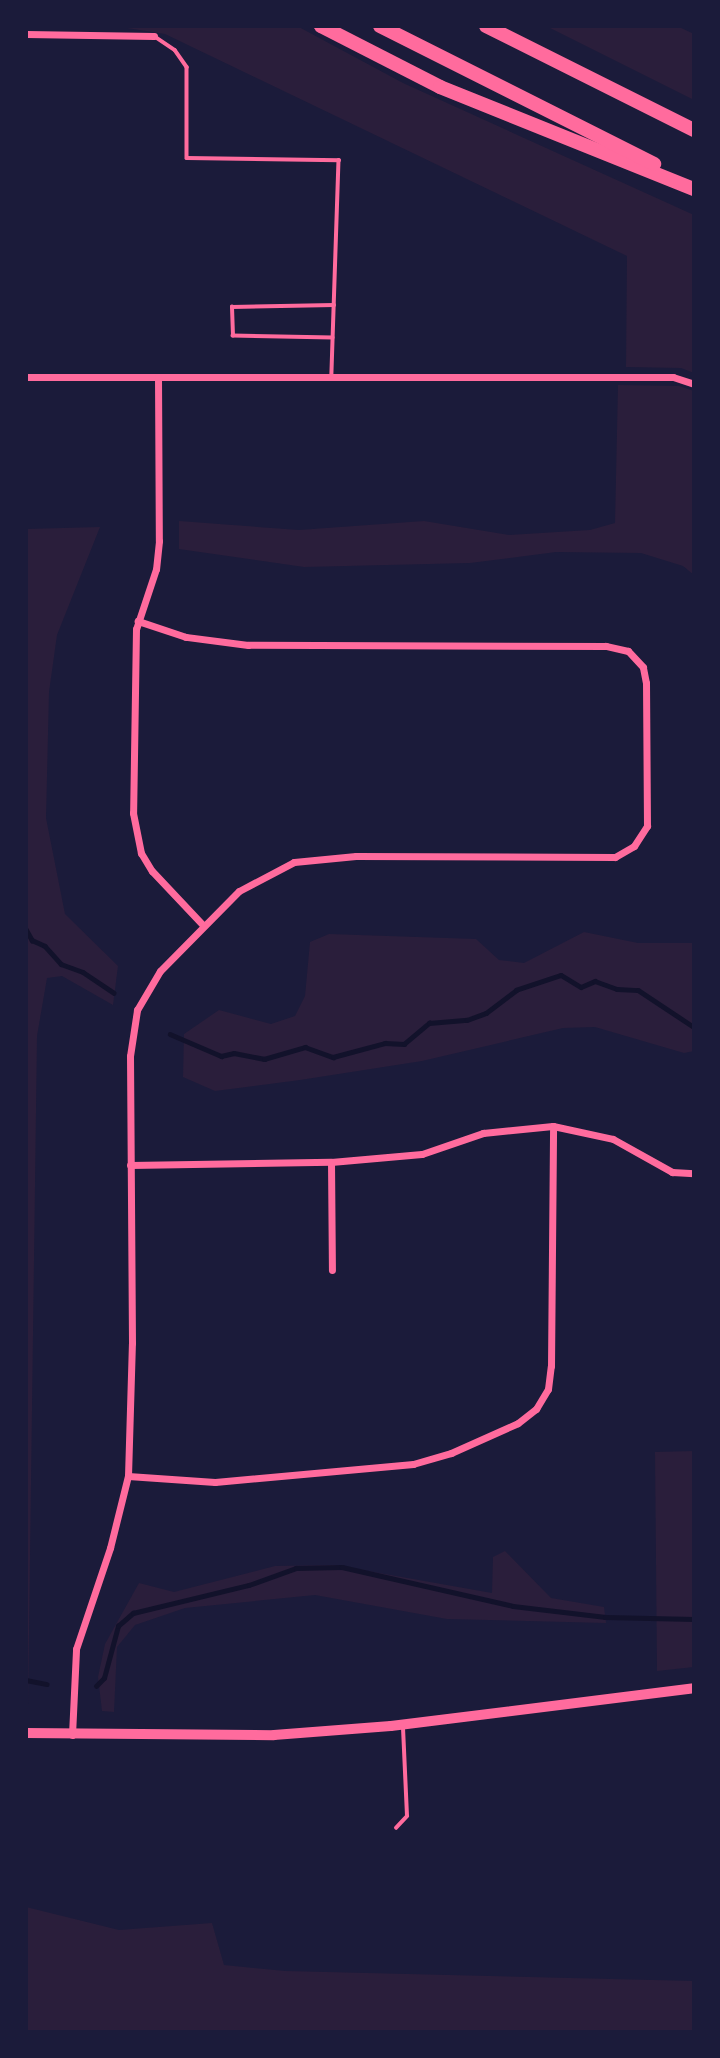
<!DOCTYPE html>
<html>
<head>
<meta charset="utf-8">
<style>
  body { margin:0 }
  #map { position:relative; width:720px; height:2058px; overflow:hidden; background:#1b1b3a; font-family:Helvetica,sans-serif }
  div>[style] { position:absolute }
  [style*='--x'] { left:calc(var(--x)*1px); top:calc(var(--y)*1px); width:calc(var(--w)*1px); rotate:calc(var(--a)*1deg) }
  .green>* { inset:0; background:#2a1e3b }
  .stream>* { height:4.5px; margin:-2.25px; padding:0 2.25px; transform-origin:2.25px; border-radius:2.25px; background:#12122b }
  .service>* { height:3.5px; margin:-1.75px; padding:0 1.75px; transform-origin:1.75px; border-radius:1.75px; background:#ff6b9d }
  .minor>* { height:7px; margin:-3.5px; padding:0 3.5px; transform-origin:3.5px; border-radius:3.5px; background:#ff6b9d }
  .secondary>* { height:10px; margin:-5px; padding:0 5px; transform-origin:5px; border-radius:5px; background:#ff6b9d }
  .motorway>* { height:14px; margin:-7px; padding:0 7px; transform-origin:7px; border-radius:7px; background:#ff6b9d }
  span { translate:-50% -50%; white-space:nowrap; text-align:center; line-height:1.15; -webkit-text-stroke:5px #1b1b3a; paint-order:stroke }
  .frame { position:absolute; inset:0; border:28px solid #1b1b3a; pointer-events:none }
</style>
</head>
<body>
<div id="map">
  <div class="green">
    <div style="clip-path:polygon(114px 26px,297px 26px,403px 83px,694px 215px,694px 373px,681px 368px,626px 367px,627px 256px,165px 34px)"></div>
    <div style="clip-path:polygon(546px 26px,677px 26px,694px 34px,694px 100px)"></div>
    <div style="clip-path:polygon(618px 385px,679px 386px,694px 391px,694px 575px,683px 566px,641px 553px,556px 552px,470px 563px,304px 567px,179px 549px,179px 521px,299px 530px,424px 521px,509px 535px,590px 530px,615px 523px)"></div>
    <div style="clip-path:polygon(100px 527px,57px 635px,49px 692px,46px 818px,65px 914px,118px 966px,113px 1005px,62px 976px,47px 978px,37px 1036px,28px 1707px,26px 529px)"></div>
    <div style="clip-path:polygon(584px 932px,638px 943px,694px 943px,694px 1051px,684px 1053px,595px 1027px,563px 1028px,422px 1061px,300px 1080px,215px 1091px,183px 1077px,184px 1034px,219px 1010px,271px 1024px,295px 1016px,305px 996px,310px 942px,329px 934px,476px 939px,499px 960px,524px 963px)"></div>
    <div style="clip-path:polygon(694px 1451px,694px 1667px,657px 1671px,655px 1452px)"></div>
    <div style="clip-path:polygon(505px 1551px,551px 1598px,604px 1607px,606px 1623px,447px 1619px,315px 1595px,185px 1608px,135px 1625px,117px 1647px,114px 1712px,102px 1711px,98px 1677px,105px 1644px,139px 1583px,174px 1592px,275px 1566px,334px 1565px,492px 1593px,493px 1557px)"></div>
    <div style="clip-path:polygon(26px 1907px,119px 1930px,212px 1923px,224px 1965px,285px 1971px,694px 1981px,694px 2032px,26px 2032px)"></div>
  </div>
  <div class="stream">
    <div style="--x:26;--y:929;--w:13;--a:61"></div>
    <div style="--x:32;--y:940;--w:14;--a:25"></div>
    <div style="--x:45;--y:946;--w:24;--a:48"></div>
    <div style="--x:61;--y:964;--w:23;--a:20"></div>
    <div style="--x:83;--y:972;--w:37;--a:34"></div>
    <div style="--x:170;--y:1034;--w:56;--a:23.3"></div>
    <div style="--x:221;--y:1056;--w:13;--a:-13"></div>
    <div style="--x:234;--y:1053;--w:31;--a:11"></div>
    <div style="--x:264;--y:1059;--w:43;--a:-16.3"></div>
    <div style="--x:305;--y:1047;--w:30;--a:20"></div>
    <div style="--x:333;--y:1057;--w:54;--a:-15.1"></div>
    <div style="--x:385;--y:1043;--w:19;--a:3"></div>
    <div style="--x:404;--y:1044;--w:33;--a:-40"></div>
    <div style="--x:429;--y:1023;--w:38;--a:-5"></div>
    <div style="--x:467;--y:1020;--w:20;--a:-20"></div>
    <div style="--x:486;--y:1013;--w:38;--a:-37"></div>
    <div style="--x:516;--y:990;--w:47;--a:-18.4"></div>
    <div style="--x:561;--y:975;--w:23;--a:31"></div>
    <div style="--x:581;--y:987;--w:15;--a:-23"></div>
    <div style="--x:595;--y:981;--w:23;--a:20"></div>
    <div style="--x:617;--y:989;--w:21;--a:3"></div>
    <div style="--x:638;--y:990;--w:67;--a:33.5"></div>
    <div style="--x:26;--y:1680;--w:21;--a:11"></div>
    <div style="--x:96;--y:1686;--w:11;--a:-45"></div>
    <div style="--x:104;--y:1678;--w:54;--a:-74.9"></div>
    <div style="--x:118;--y:1626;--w:20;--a:-41"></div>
    <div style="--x:133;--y:1613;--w:119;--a:-13.6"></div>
    <div style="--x:249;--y:1585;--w:50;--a:-19.9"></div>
    <div style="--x:296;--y:1568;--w:46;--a:-1.2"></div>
    <div style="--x:342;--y:1567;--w:175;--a:12.8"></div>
    <div style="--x:513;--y:1606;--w:93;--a:6.8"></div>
    <div style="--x:605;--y:1617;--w:89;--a:1.3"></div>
  </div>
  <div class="service">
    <div style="--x:154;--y:36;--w:25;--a:34"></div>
    <div style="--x:175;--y:50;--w:21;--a:55"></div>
    <div style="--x:187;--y:67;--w:91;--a:90"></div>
    <div style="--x:187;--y:158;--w:152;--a:0.8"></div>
    <div style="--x:339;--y:160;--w:216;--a:91.9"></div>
    <div style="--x:333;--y:338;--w:100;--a:-178.9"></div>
    <div style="--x:233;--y:336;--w:29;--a:-92"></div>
    <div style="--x:232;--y:307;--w:102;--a:-1.1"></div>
    <div style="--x:396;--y:1828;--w:16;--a:-47"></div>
    <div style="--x:407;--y:1816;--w:89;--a:-92.6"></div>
  </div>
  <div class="minor">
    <div style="--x:26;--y:34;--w:128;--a:0.9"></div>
    <div style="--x:26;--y:377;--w:647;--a:0"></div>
    <div style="--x:673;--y:377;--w:22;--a:18"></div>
    <div style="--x:158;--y:377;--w:164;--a:89.7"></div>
    <div style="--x:159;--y:541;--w:28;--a:96"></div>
    <div style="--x:156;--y:569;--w:63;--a:108.4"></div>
    <div style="--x:136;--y:629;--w:184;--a:90.9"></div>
    <div style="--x:133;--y:813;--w:41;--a:78.7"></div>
    <div style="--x:141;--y:853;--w:21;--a:59"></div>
    <div style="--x:152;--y:871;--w:73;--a:46.7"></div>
    <div style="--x:331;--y:1162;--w:108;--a:89.5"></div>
    <div style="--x:130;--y:1165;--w:201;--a:-0.9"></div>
    <div style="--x:331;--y:1162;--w:91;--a:-5"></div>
    <div style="--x:422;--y:1154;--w:65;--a:-19"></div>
    <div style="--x:483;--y:1133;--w:70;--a:-5.7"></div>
    <div style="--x:553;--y:1126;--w:61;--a:12.2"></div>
    <div style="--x:613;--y:1139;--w:68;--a:29.2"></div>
    <div style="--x:672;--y:1172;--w:22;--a:3"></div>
    <div style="--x:128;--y:1476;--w:87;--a:3.9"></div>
    <div style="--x:215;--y:1482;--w:199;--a:-5.2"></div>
    <div style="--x:413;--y:1464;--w:40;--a:-16"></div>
    <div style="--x:451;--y:1453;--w:73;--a:-24.1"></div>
    <div style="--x:518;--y:1423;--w:23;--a:-38"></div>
    <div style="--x:536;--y:1409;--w:23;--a:-59"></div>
    <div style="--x:548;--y:1389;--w:23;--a:-83"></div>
    <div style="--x:551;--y:1366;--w:240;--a:-89.5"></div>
    <div style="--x:72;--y:1735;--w:86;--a:-87.3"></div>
    <div style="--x:76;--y:1649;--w:107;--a:-71.4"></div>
    <div style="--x:110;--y:1548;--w:74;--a:-76"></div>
    <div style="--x:128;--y:1476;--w:133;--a:-88.3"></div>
    <div style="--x:132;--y:1343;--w:287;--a:-90.4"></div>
    <div style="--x:130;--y:1056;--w:47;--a:-81.3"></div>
    <div style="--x:137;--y:1010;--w:45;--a:-59.5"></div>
    <div style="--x:160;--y:971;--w:112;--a:-45.4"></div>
    <div style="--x:239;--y:891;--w:62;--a:-27.8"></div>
    <div style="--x:294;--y:862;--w:62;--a:-5.5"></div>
    <div style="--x:356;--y:856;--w:259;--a:0.2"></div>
    <div style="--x:615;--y:857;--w:22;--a:-30"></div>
    <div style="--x:634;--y:846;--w:24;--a:-57"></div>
    <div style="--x:647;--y:826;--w:143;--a:-90.4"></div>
    <div style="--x:646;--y:683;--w:16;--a:-101"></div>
    <div style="--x:643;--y:667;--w:22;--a:-133"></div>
    <div style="--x:628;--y:651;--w:23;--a:-167"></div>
    <div style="--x:606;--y:646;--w:358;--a:-179.8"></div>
    <div style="--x:248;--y:645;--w:63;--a:-172.6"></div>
    <div style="--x:186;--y:637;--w:51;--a:-161.6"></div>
  </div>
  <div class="secondary">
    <div style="--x:26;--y:1733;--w:248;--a:0.5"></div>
    <div style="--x:274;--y:1735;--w:117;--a:-4.4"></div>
    <div style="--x:391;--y:1726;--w:305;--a:-7.1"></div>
  </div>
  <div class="motorway">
    <div style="--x:321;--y:26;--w:134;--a:27.1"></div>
    <div style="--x:440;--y:87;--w:274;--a:21.9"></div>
    <div style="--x:380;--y:26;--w:307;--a:26.7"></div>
    <div style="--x:486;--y:26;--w:233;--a:26.6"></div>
  </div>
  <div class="frame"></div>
</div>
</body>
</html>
